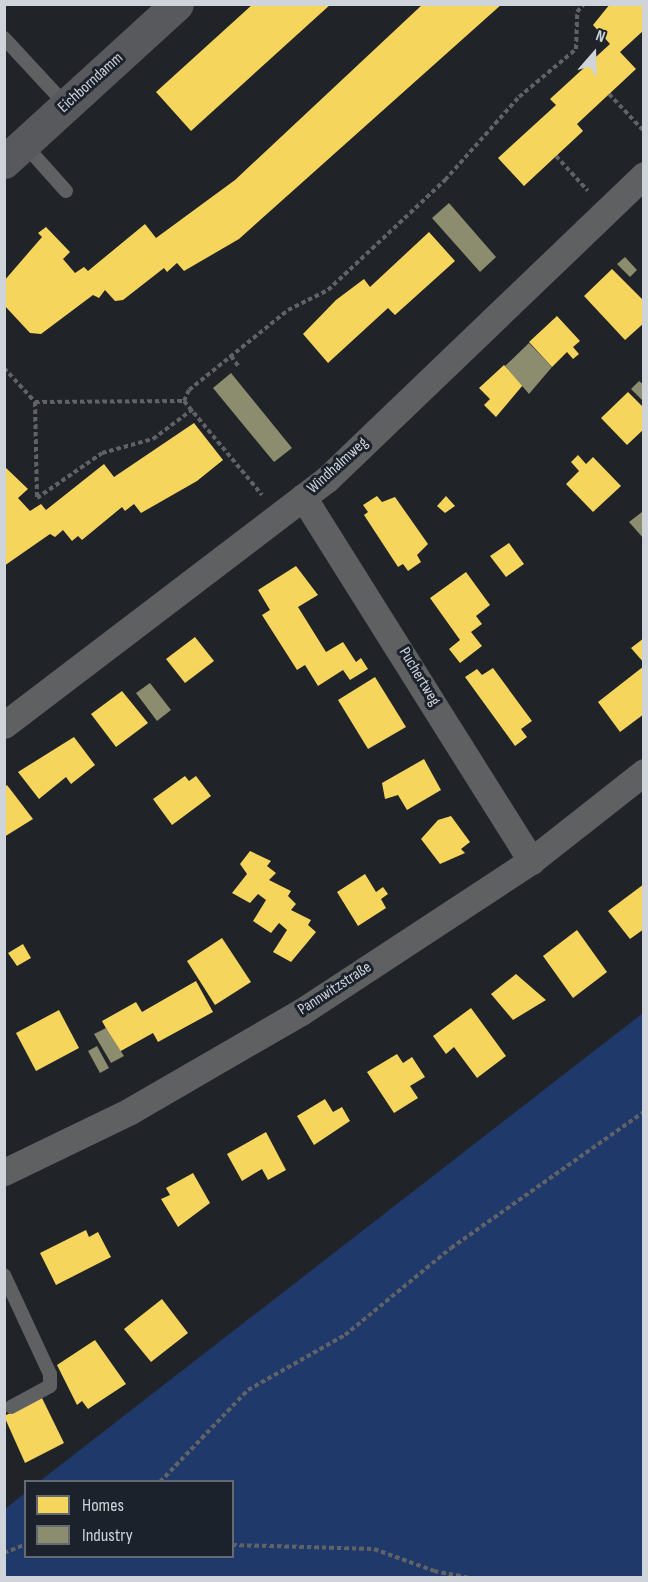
<!DOCTYPE html>
<html>
<head>
<meta charset="utf-8">
<style>
  body { margin:0 }
  #map { position:relative; width:648px; height:1582px; overflow:hidden; background:#202328; font-family:"Sofia Sans Condensed",sans-serif }
  div>[style] { position:absolute }
  [style*='--x'] { left:calc(var(--x)*1px); top:calc(var(--y)*1px); width:calc(var(--w)*1px); rotate:calc(var(--a)*1deg) }
  .green>* { inset:0; background:#1f396b }
  .homes>* { inset:0; background:#f6d55c }
  .industry>* { inset:0; background:#8c8c6e }
  .path>* { height:4px; margin-top:-2px; transform-origin:0; background:repeating-linear-gradient(90deg,#616265 0 4.5px,transparent 0 7.5px) }
  .service>* { height:14px; margin:-7px; padding:0 7px; transform-origin:7px; border-radius:7px; background:#5f6062 }
  .minor>* { height:27px; margin:-13.5px; padding:0 13.5px; transform-origin:13.5px; border-radius:13.5px; background:#5f6062 }
  .secondary>* { height:33px; margin:-16.5px; padding:0 16.5px; transform-origin:16.5px; border-radius:16.5px; background:#57595d }
  span { translate:-50% -50%; white-space:nowrap; text-align:center; line-height:1.15; -webkit-text-stroke:6px #1c222c; paint-order:stroke }
  .street-label { font-size:16px; color:#cfd3da }
  .frame { position:absolute; inset:0; border:6px solid #cfd3da; pointer-events:none }
  .legend { position:absolute; left:24px; top:1480px; width:210px; height:78px; box-sizing:border-box; background:#1c222c; border:2px solid #646972; margin:0; padding:8px 10px; list-style:none; font-size:18px; color:#cfd3da }
  .legend li { display:flex; align-items:center; gap:12px; height:30px }
  .legend b { width:30px; border:2px solid #646972 }
  .north { position:absolute; left:564px; top:24px; width:60px; height:60px; -webkit-text-stroke:4px #1c222c; paint-order:stroke; rotate:20deg; font-size:16px; font-weight:700; line-height:24px; text-align:center; color:#cfd3da }
  .north::after { content:''; display:block; margin:auto; width:21px; height:27px; background:#cfd3da; clip-path:polygon(50% 0,100% 100%,50% 72%,0 100%) }
</style>
</head>
<body>
<div id="map">
  <div class="green">
    <div style="clip-path:polygon(643px 1013px,643px 1577px,5px 1577px,5px 1509px,25px 1493px,26px 1556px,232px 1556px,232px 1482px,40px 1481px)"></div>
  </div>
  <div class="homes">
    <div style="clip-path:polygon(253px 4px,331px 4px,191px 131px,156px 92px)"></div>
    <div style="clip-path:polygon(423px 4px,502px 4px,239px 239px,184px 271px,177px 263px,167px 272px,164px 268px,123px 300px,115px 301px,105px 290px,99px 298px,93px 295px,41px 334px,30px 333px,4px 305px,4px 281px,42px 237px,38px 233px,46px 227px,70px 252px,63px 259px,75px 273px,84px 267px,88px 271px,145px 224px,156px 238px,235px 180px)"></div>
    <div style="clip-path:polygon(610px 4px,644px 4px,644px 30px,620px 52px,636px 69px,577px 124px,583px 131px,524px 186px,498px 158px,556px 105px,550px 99px,610px 44px,593px 25px)"></div>
    <div style="clip-path:polygon(429px 232px,455px 261px,395px 315px,388px 308px,328px 363px,303px 334px,336px 300px,364px 279px,370px 287px)"></div>
    <div style="clip-path:polygon(612px 269px,644px 301px,644px 323px,625px 340px,584px 296px)"></div>
    <div style="clip-path:polygon(557px 316px,580px 341px,573px 347px,579px 354px,573px 359px,567px 352px,552px 367px,529px 342px)"></div>
    <div style="clip-path:polygon(504px 365px,523px 385px,496px 417px,484px 405px,490px 399px,479px 388px)"></div>
    <div style="clip-path:polygon(628px 392px,644px 408px,644px 429px,627px 445px,601px 418px)"></div>
    <div style="clip-path:polygon(194px 423px,223px 460px,197px 481px,141px 513px,134px 504px,125px 511px,122px 507px,82px 540px,78px 536px,72px 541px,63px 530px,55px 537px,50px 534px,4px 566px,4px 466px,28px 489px,18px 498px,30px 511px,41px 504px,46px 510px,104px 464px,114px 477px)"></div>
    <div style="clip-path:polygon(578px 455px,586px 464px,593px 457px,621px 486px,593px 512px,566px 484px,579px 471px,571px 462px)"></div>
    <div style="clip-path:polygon(377px 496px,382px 502px,395px 497px,428px 544px,417px 555px,421px 562px,408px 571px,403px 564px,398px 567px,364px 515px,368px 512px,363px 505px)"></div>
    <div style="clip-path:polygon(446px 496px,455px 506px,445px 513px,437px 506px)"></div>
    <div style="clip-path:polygon(509px 543px,524px 564px,506px 577px,490px 556px)"></div>
    <div style="clip-path:polygon(296px 566px,318px 595px,298px 607px,326px 652px,343px 642px,356px 662px,361px 658px,368px 669px,350px 680px,343px 670px,318px 686px,305px 665px,297px 670px,262px 615px,270px 610px,258px 590px)"></div>
    <div style="clip-path:polygon(466px 572px,490px 605px,476px 616px,482px 624px,471px 632px,482px 646px,460px 663px,449px 649px,460px 640px,430px 598px)"></div>
    <div style="clip-path:polygon(195px 637px,214px 661px,185px 683px,166px 659px)"></div>
    <div style="clip-path:polygon(644px 638px,644px 663px,631px 648px)"></div>
    <div style="clip-path:polygon(644px 666px,644px 714px,620px 732px,598px 702px)"></div>
    <div style="clip-path:polygon(493px 668px,532px 721px,521px 729px,527px 737px,515px 746px,465px 677px,477px 669px,482px 675px)"></div>
    <div style="clip-path:polygon(375px 677px,406px 727px,368px 749px,338px 700px)"></div>
    <div style="clip-path:polygon(122px 691px,148px 723px,116px 747px,91px 714px)"></div>
    <div style="clip-path:polygon(74px 737px,95px 765px,71px 784px,66px 777px,39px 799px,18px 772px)"></div>
    <div style="clip-path:polygon(424px 759px,441px 790px,407px 810px,398px 795px,385px 799px,382px 783px)"></div>
    <div style="clip-path:polygon(185px 776px,189px 781px,196px 776px,211px 796px,172px 825px,153px 799px)"></div>
    <div style="clip-path:polygon(7px 785px,33px 819px,4px 837px,4px 788px)"></div>
    <div style="clip-path:polygon(451px 816px,470px 842px,461px 849px,465px 853px,440px 864px,421px 839px,438px 820px)"></div>
    <div style="clip-path:polygon(250px 851px,271px 861px,267px 866px,276px 873px,269px 880px,291px 891px,288px 896px,296px 904px,291px 910px,311px 920px,308px 925px,316px 932px,291px 962px,273px 952px,287px 930px,279px 923px,271px 933px,253px 921px,266px 900px,258px 894px,250px 903px,232px 893px,247px 874px,240px 864px)"></div>
    <div style="clip-path:polygon(365px 874px,376px 892px,383px 887px,388px 894px,381px 899px,386px 908px,358px 926px,337px 892px)"></div>
    <div style="clip-path:polygon(644px 884px,644px 929px,630px 939px,608px 911px)"></div>
    <div style="clip-path:polygon(577px 930px,607px 972px,573px 998px,543px 956px)"></div>
    <div style="clip-path:polygon(222px 938px,251px 982px,215px 1005px,187px 961px)"></div>
    <div style="clip-path:polygon(23px 944px,31px 958px,17px 966px,8px 953px)"></div>
    <div style="clip-path:polygon(516px 974px,546px 1000px,513px 1020px,491px 994px)"></div>
    <div style="clip-path:polygon(196px 981px,213px 1012px,158px 1042px,153px 1033px,119px 1052px,102px 1021px,136px 1002px,142px 1012px)"></div>
    <div style="clip-path:polygon(471px 1008px,506px 1056px,477px 1078px,454px 1047px,446px 1054px,433px 1036px)"></div>
    <div style="clip-path:polygon(59px 1010px,79px 1048px,36px 1071px,16px 1033px)"></div>
    <div style="clip-path:polygon(397px 1054px,403px 1063px,412px 1057px,425px 1077px,410px 1086px,418px 1098px,394px 1113px,367px 1072px)"></div>
    <div style="clip-path:polygon(325px 1099px,333px 1112px,342px 1107px,350px 1121px,314px 1145px,297px 1116px)"></div>
    <div style="clip-path:polygon(266px 1132px,286px 1170px,268px 1180px,262px 1169px,242px 1181px,227px 1154px)"></div>
    <div style="clip-path:polygon(193px 1173px,210px 1203px,178px 1227px,161px 1199px,170px 1195px,166px 1188px)"></div>
    <div style="clip-path:polygon(86px 1230px,89px 1237px,98px 1232px,111px 1257px,56px 1285px,40px 1253px)"></div>
    <div style="clip-path:polygon(162px 1299px,188px 1333px,151px 1362px,124px 1329px)"></div>
    <div style="clip-path:polygon(95px 1340px,126px 1384px,88px 1409px,82px 1401px,77px 1405px,57px 1365px)"></div>
    <div style="clip-path:polygon(42px 1398px,64px 1443px,25px 1463px,4px 1416px)"></div>
  </div>
  <div class="industry">
    <div style="clip-path:polygon(449px 203px,496px 257px,480px 272px,432px 218px)"></div>
    <div style="clip-path:polygon(625px 257px,637px 270px,630px 277px,617px 264px)"></div>
    <div style="clip-path:polygon(529px 343px,552px 367px,529px 394px,505px 366px)"></div>
    <div style="clip-path:polygon(231px 373px,292px 448px,274px 462px,213px 388px)"></div>
    <div style="clip-path:polygon(639px 381px,644px 385px,644px 402px,631px 389px)"></div>
    <div style="clip-path:polygon(642px 512px,644px 514px,644px 539px,629px 522px)"></div>
    <div style="clip-path:polygon(150px 683px,171px 710px,157px 721px,136px 693px)"></div>
    <div style="clip-path:polygon(106px 1028px,124px 1056px,111px 1063px,94px 1034px)"></div>
    <div style="clip-path:polygon(97px 1046px,109px 1068px,100px 1073px,88px 1051px)"></div>
  </div>
  <div class="path">
    <div style="--x:609;--y:94;--w:51;--a:46.6"></div>
    <div style="--x:556;--y:156;--w:47;--a:47.6"></div>
    <div style="--x:231;--y:356;--w:14;--a:54"></div>
    <div style="--x:4;--y:368;--w:46;--a:47.6"></div>
    <div style="--x:35;--y:402;--w:149;--a:-0.4"></div>
    <div style="--x:184;--y:401;--w:122;--a:50.3"></div>
    <div style="--x:184;--y:401;--w:12;--a:-66"></div>
    <div style="--x:189;--y:390;--w:127;--a:-38.9"></div>
    <div style="--x:288;--y:310;--w:45;--a:-26.6"></div>
    <div style="--x:328;--y:290;--w:161;--a:-43.2"></div>
    <div style="--x:445;--y:180;--w:111;--a:-48.3"></div>
    <div style="--x:519;--y:97;--w:75;--a:-40.1"></div>
    <div style="--x:576;--y:49;--w:37;--a:-88"></div>
    <div style="--x:577;--y:12;--w:11;--a:-49"></div>
    <div style="--x:35;--y:402;--w:96;--a:88.8"></div>
    <div style="--x:37;--y:498;--w:79;--a:-34.7"></div>
    <div style="--x:102;--y:453;--w:53;--a:-15.4"></div>
    <div style="--x:153;--y:439;--w:50;--a:-36.9"></div>
    <div style="--x:160;--y:1482;--w:127;--a:-46.3"></div>
    <div style="--x:248;--y:1390;--w:112;--a:-29.6"></div>
    <div style="--x:345;--y:1335;--w:137;--a:-39.4"></div>
    <div style="--x:451;--y:1248;--w:236;--a:-35.2"></div>
    <div style="--x:232;--y:1545;--w:142;--a:1.6"></div>
    <div style="--x:374;--y:1549;--w:64;--a:20.1"></div>
    <div style="--x:434;--y:1571;--w:37;--a:11"></div>
    <div style="--x:4;--y:1553;--w:24;--a:-22"></div>
  </div>
  <div class="service">
    <div style="--x:4;--y:38;--w:91;--a:47.2"></div>
    <div style="--x:24;--y:144;--w:63;--a:48.2"></div>
    <div style="--x:4;--y:1275;--w:109;--a:65.1"></div>
    <div style="--x:50;--y:1374;--w:12;--a:90"></div>
    <div style="--x:50;--y:1386;--w:44;--a:151.7"></div>
  </div>
  <div class="minor">
    <div style="--x:303;--y:497;--w:430;--a:57.9"></div>
    <div style="--x:4;--y:725;--w:406;--a:-37.3"></div>
    <div style="--x:327;--y:479;--w:439;--a:-43.8"></div>
    <div style="--x:4;--y:1172;--w:140;--a:-25.8"></div>
    <div style="--x:130;--y:1111;--w:198;--a:-30.1"></div>
    <div style="--x:301;--y:1012;--w:275;--a:-33.3"></div>
    <div style="--x:531;--y:861;--w:144;--a:-38.2"></div>
  </div>
  <div class="secondary">
    <div style="--x:4;--y:162;--w:234;--a:-42.4"></div>
  </div>
  <div class="street-label">
    <span style="left:91px;top:83px;rotate:-42deg">Eichborndamm</span>
    <span style="left:338px;top:466px;rotate:-42deg">Windhalmweg</span>
    <span style="left:419px;top:677px;rotate:59deg">Puchertweg</span>
    <span style="left:335px;top:989px;rotate:-33deg">Pannwitzstraße</span>
  </div>
  <div class="frame"></div>
  <ul class="legend">
  <li><b style="height:16px;background:#f6d55c"></b>Homes</li>
  <li><b style="height:16px;background:#8c8c6e"></b>Industry</li>
  </ul>
  <div class="north">N</div>
</div>
</body>
</html>
